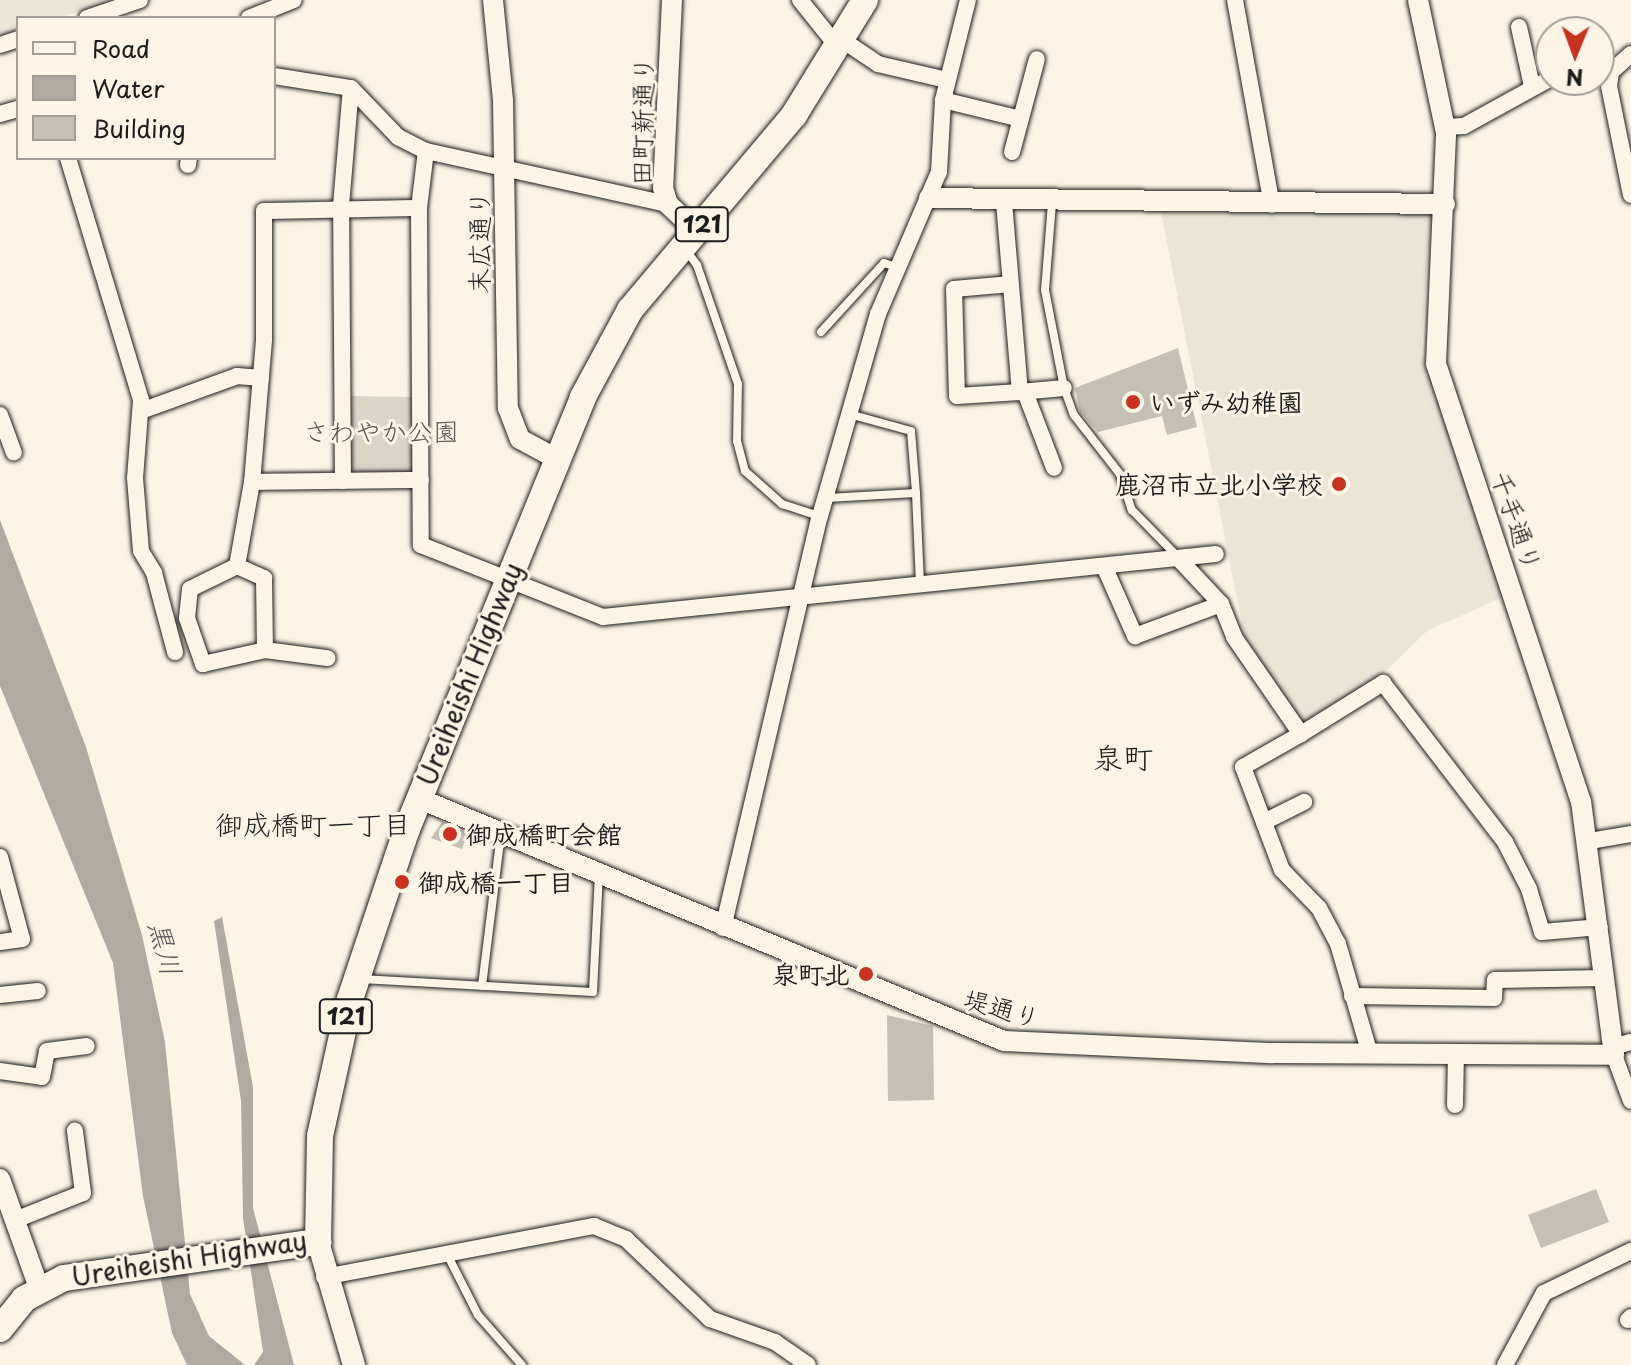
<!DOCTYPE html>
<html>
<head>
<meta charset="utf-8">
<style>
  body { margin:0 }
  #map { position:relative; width:1631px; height:1365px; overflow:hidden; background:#fcf5e5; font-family:"Playpen Sans","Klee One",sans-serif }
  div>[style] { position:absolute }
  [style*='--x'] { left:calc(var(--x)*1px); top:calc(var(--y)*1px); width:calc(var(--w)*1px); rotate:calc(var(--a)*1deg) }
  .built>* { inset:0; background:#ebe5d6 }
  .green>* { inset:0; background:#dbd5c8 }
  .water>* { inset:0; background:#b0aba1 }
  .building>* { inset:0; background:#c4c0b3 }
  .roads { filter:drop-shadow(0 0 2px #1c1c1c) drop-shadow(0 0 2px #1c1c1c) }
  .service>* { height:8px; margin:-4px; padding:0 4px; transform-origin:4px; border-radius:4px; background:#fcf5e5 }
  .minor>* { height:16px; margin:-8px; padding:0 8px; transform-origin:8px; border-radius:8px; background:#fcf5e5 }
  .tertiary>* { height:20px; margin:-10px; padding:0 10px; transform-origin:10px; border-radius:10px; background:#fcf5e5 }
  .secondary>* { height:22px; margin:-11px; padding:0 11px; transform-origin:11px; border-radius:11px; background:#fcf5e5 }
  .trunk>* { height:26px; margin:-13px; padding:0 13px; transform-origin:13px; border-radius:13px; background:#fcf5e5 }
  .dots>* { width:22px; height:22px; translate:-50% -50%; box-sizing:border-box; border:4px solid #fcf5e5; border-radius:50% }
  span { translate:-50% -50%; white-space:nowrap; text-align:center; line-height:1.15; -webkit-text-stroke:6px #fcf5e5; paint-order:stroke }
  .shield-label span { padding:2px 6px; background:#fcf5e5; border:2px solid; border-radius:6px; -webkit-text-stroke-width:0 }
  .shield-label { font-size:24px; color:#1c1c1c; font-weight:700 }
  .street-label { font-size:26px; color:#1c1c1c }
  .poi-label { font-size:26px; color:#1c1c1c; font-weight:700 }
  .left { translate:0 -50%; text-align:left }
  .right { translate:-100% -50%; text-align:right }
  .park-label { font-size:26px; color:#555450 }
  .neighbourhood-label { font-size:28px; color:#1c1c1c }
  .water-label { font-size:28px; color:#575551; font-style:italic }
  .quarter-label { font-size:30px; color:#1c1c1c }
  .legend { position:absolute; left:16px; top:16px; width:260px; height:144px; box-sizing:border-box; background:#fcf5e5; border:2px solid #a29e95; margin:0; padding:10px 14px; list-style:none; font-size:24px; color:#1c1c1c }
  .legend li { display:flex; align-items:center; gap:16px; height:40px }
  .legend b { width:40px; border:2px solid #a29e95 }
  .north { position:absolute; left:1535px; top:16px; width:80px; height:80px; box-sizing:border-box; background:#fcf5e5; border:2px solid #a29e95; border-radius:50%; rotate:181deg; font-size:22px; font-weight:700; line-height:32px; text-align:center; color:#1c1c1c }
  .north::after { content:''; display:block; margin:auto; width:28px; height:36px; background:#c8321e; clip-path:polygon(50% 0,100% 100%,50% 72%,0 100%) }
</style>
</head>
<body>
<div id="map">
  <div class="built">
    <div style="clip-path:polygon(0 0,115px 0,58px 18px,18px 18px,18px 30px,0 36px)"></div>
    <div style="clip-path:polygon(1161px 212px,1431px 214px,1421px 352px,1503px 597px,1427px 631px,1354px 702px,1306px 725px,1248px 655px)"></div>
  </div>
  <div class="green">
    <div style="clip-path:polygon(349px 396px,412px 397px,414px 465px,406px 474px,357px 474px,349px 466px)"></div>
  </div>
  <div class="water">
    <div style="clip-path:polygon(0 520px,86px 747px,142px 935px,165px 1042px,190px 1294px,209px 1336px,245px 1365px,187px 1365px,172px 1333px,143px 1196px,113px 963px,0 686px)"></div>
    <div style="clip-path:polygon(222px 917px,253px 1087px,253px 1208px,294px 1365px,254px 1365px,263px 1352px,243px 1218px,241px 1101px,214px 921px)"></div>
  </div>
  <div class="building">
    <div style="clip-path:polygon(1178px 348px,1197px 427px,1167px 435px,1162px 416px,1098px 432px,1080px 412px,1075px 388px)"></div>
    <div style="clip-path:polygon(442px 822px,468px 833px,462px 849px,431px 838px)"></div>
    <div style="clip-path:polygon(887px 1015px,933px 1026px,934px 1100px,888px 1101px)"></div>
    <div style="clip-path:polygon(1596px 1189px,1609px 1222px,1541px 1248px,1528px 1215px)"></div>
  </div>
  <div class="roads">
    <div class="service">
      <div style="--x:1052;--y:203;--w:87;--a:94.6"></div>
      <div style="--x:1045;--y:290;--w:100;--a:79"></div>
      <div style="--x:1064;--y:388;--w:29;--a:70"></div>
      <div style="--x:1074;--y:415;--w:75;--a:52.1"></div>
      <div style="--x:1120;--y:474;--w:38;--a:72"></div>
      <div style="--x:1132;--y:510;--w:66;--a:45.6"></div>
      <div style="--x:685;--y:249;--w:20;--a:53"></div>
      <div style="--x:697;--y:265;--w:126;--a:71"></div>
      <div style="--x:738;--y:384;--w:57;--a:91"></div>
      <div style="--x:737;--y:441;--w:31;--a:75"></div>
      <div style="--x:745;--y:471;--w:50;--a:41.7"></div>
      <div style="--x:782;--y:504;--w:40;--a:18"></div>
      <div style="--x:821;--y:332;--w:93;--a:-47.6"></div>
      <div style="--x:884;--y:263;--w:13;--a:18"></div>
      <div style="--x:916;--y:493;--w:91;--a:87.5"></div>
      <div style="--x:827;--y:498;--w:89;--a:-3.2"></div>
      <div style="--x:916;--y:493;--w:62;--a:-94.6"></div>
      <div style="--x:911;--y:431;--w:60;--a:-164.6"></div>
      <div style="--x:361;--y:979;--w:232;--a:3.2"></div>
      <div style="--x:593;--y:992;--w:117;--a:-87.1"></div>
      <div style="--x:482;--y:986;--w:154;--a:-82.9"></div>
      <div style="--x:447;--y:1254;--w:68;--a:63.1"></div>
      <div style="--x:478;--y:1315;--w:67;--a:48.7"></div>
    </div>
    <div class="minor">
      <div style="--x:800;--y:0;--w:59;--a:51.2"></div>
      <div style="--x:1235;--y:0;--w:208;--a:79.8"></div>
      <div style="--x:87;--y:18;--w:56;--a:-18.8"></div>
      <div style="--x:249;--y:18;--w:48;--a:-21.8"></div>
      <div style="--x:1519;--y:27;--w:60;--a:77.6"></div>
      <div style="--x:841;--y:39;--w:45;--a:34"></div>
      <div style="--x:878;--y:64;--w:71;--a:13.1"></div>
      <div style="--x:0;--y:45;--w:19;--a:-18"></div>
      <div style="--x:1631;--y:54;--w:27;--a:138"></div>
      <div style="--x:1611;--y:72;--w:14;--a:98"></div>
      <div style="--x:1609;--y:86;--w:111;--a:78.6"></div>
      <div style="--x:274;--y:76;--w:78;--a:8.9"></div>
      <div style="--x:351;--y:88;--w:68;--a:46.2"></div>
      <div style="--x:398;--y:137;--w:31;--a:27"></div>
      <div style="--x:426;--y:151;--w:248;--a:12.4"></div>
      <div style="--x:943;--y:100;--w:80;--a:13.7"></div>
      <div style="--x:0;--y:114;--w:19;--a:-16"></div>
      <div style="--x:1445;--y:127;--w:19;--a:-3"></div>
      <div style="--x:1464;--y:126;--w:99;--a:-28.9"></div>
      <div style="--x:426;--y:151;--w:57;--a:97"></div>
      <div style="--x:419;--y:208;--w:337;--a:89.7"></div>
      <div style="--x:421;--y:545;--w:196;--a:21.6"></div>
      <div style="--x:603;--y:617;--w:616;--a:-5.87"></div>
      <div style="--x:1012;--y:152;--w:96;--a:-75"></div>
      <div style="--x:68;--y:158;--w:253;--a:73.2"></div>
      <div style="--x:141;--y:400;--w:78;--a:94.4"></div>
      <div style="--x:135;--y:478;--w:73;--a:85.3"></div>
      <div style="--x:141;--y:551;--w:26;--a:59"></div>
      <div style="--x:154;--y:573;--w:82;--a:75.1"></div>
      <div style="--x:188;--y:165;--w:7;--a:-82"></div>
      <div style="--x:1004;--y:202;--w:191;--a:85.2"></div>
      <div style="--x:1020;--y:392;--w:63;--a:176.4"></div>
      <div style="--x:957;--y:396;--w:107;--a:-91.6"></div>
      <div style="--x:954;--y:289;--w:57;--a:-5"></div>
      <div style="--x:419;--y:208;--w:155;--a:178.9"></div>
      <div style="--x:264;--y:211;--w:129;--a:90"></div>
      <div style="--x:264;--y:340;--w:143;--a:94.8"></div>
      <div style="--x:252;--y:482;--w:169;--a:-0.7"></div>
      <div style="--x:1020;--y:392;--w:44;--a:-5.2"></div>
      <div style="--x:1025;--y:392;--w:81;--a:69.1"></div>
      <div style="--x:141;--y:411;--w:102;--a:-20"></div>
      <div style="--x:237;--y:376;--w:24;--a:5"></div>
      <div style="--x:0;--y:415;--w:40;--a:69.8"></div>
      <div style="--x:343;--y:481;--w:275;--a:-90.4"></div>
      <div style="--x:341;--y:206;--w:118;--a:-85.2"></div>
      <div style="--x:252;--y:482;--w:85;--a:100.1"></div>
      <div style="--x:237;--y:566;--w:52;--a:153.9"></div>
      <div style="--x:190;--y:589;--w:29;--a:96"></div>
      <div style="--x:187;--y:618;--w:49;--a:70.8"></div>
      <div style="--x:203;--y:664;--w:64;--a:-12.7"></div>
      <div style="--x:265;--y:650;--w:63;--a:7.4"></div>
      <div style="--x:1178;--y:558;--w:63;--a:46.9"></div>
      <div style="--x:1221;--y:604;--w:35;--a:68"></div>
      <div style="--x:1234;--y:637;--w:118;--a:55.4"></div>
      <div style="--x:1301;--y:734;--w:97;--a:-31.9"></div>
      <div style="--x:1383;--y:683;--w:200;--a:52.5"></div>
      <div style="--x:1505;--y:842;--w:53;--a:62.9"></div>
      <div style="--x:1529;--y:889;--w:45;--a:73.2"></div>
      <div style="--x:1542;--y:932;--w:58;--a:-4.9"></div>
      <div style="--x:237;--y:566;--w:30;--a:24"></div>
      <div style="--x:264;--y:578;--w:72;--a:89.2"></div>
      <div style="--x:1104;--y:566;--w:77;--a:66.1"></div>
      <div style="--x:1135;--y:636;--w:92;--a:-20.4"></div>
      <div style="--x:1301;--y:734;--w:67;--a:150.4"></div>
      <div style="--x:1243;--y:767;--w:110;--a:69.3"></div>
      <div style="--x:1282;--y:870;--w:53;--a:45.8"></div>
      <div style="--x:1319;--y:908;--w:41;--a:62.2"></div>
      <div style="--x:1338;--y:944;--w:115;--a:73.8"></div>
      <div style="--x:1264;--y:822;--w:45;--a:-26.6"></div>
      <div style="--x:1590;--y:841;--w:42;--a:-9.7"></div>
      <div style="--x:0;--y:857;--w:85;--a:75"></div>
      <div style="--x:22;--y:939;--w:22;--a:172"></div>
      <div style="--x:723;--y:928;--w:423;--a:-76.8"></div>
      <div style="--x:820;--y:516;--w:210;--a:-74"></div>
      <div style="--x:878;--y:314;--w:155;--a:-66.8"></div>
      <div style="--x:939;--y:172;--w:72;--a:-86.8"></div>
      <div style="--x:943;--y:100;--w:103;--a:-76"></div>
      <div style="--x:0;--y:995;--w:38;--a:-6"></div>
      <div style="--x:1352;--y:996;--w:142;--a:0.8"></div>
      <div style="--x:1494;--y:998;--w:18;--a:-87"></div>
      <div style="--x:1495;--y:980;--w:110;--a:-1"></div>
      <div style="--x:1613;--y:1047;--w:19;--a:-16"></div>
      <div style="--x:1614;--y:1055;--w:49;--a:69.7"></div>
      <div style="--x:0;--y:1071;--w:42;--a:8.1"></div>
      <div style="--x:42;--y:1077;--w:26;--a:-79"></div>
      <div style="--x:47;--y:1051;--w:40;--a:-7.1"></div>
      <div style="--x:1455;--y:1105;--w:50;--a:-88.9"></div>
      <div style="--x:15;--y:1220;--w:73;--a:-21.7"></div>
      <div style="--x:83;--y:1193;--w:63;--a:-97.4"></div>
      <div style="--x:324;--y:1277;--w:275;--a:-10.7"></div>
      <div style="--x:594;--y:1226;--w:35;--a:22"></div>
      <div style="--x:626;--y:1239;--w:116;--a:43.6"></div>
      <div style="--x:710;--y:1319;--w:69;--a:19.5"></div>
      <div style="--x:775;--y:1342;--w:40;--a:34.9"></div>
      <div style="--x:1628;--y:1320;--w:4;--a:-45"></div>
      <div style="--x:1505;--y:1365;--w:82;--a:-61.6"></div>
      <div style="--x:1544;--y:1293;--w:97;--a:-25.8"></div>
    </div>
    <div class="tertiary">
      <div style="--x:493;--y:0;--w:101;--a:84.3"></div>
      <div style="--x:503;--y:101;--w:307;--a:89.1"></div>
      <div style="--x:508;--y:408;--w:33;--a:69"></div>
      <div style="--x:520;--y:439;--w:42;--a:28.4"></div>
      <div style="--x:672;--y:0;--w:188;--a:92.7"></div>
      <div style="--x:663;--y:188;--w:17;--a:73"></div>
      <div style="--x:668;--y:204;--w:39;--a:44"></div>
      <div style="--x:929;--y:198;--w:516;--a:0.67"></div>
      <div style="--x:420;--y:799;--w:632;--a:22.51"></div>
      <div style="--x:1004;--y:1041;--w:269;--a:2.6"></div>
      <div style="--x:1273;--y:1053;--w:341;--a:0.3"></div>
      <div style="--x:1614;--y:1055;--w:255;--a:-97.4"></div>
      <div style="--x:1581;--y:802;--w:461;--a:-108.3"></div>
      <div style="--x:1436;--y:364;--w:231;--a:-87.5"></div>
      <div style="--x:1446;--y:133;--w:136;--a:-101.9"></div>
      <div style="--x:0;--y:1179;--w:116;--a:70.3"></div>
    </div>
    <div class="secondary">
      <div style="--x:318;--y:1242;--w:128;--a:73.7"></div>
    </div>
    <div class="trunk">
      <div style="--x:0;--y:1329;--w:38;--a:-51"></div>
      <div style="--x:24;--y:1299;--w:45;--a:-27.7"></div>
      <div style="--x:64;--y:1278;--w:257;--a:-8.1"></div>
      <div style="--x:318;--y:1242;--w:106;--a:-88.9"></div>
      <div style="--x:320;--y:1136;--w:140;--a:-77.6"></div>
      <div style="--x:350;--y:999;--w:179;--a:-71.5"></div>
      <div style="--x:407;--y:829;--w:466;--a:-67.8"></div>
      <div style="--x:583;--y:397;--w:99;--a:-61.6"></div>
      <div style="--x:630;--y:310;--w:255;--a:-49.9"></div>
      <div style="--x:794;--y:115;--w:135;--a:-58.3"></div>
    </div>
  </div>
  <div class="dots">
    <div style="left:1133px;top:402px;background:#c8321e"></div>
    <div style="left:1339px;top:484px;background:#c8321e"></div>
    <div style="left:450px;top:834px;background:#c8321e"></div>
    <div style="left:402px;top:882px;background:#c8321e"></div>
    <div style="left:866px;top:974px;background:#c8321e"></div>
  </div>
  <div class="shield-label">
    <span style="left:702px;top:224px">121</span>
    <span style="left:346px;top:1016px">121</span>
  </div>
  <div class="street-label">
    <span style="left:642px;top:121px;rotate:-89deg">田町新通り</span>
    <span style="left:479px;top:242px;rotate:-90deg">末広通り</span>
    <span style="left:1517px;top:521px;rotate:71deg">千手通り</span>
    <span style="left:469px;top:674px;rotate:-68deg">Ureiheishi Highway</span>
    <span style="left:1002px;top:1008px;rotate:16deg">堤通り</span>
    <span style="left:189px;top:1258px;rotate:-9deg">Ureiheishi Highway</span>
  </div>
  <div class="poi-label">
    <span class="left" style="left:1149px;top:402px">いずみ幼稚園</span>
    <span class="right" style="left:1323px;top:484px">鹿沼市立北小学校</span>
    <span class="left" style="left:466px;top:834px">御成橋町会館</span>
    <span class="left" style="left:418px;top:882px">御成橋一丁目</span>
    <span class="right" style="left:850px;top:974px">泉町北</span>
  </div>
  <div class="park-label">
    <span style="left:381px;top:431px">さわやか公園</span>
  </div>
  <div class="neighbourhood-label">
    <span style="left:313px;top:824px">御成橋町一丁目</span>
  </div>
  <div class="water-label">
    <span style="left:166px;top:948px;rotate:75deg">黒川</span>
  </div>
  <div class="quarter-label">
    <span style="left:1123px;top:757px">泉町</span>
  </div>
  <ul class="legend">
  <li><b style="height:10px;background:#fcf5e5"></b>Road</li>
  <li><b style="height:22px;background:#b0aba1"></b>Water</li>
  <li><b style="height:22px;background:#c4c0b3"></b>Building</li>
  </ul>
  <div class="north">N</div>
</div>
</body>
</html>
